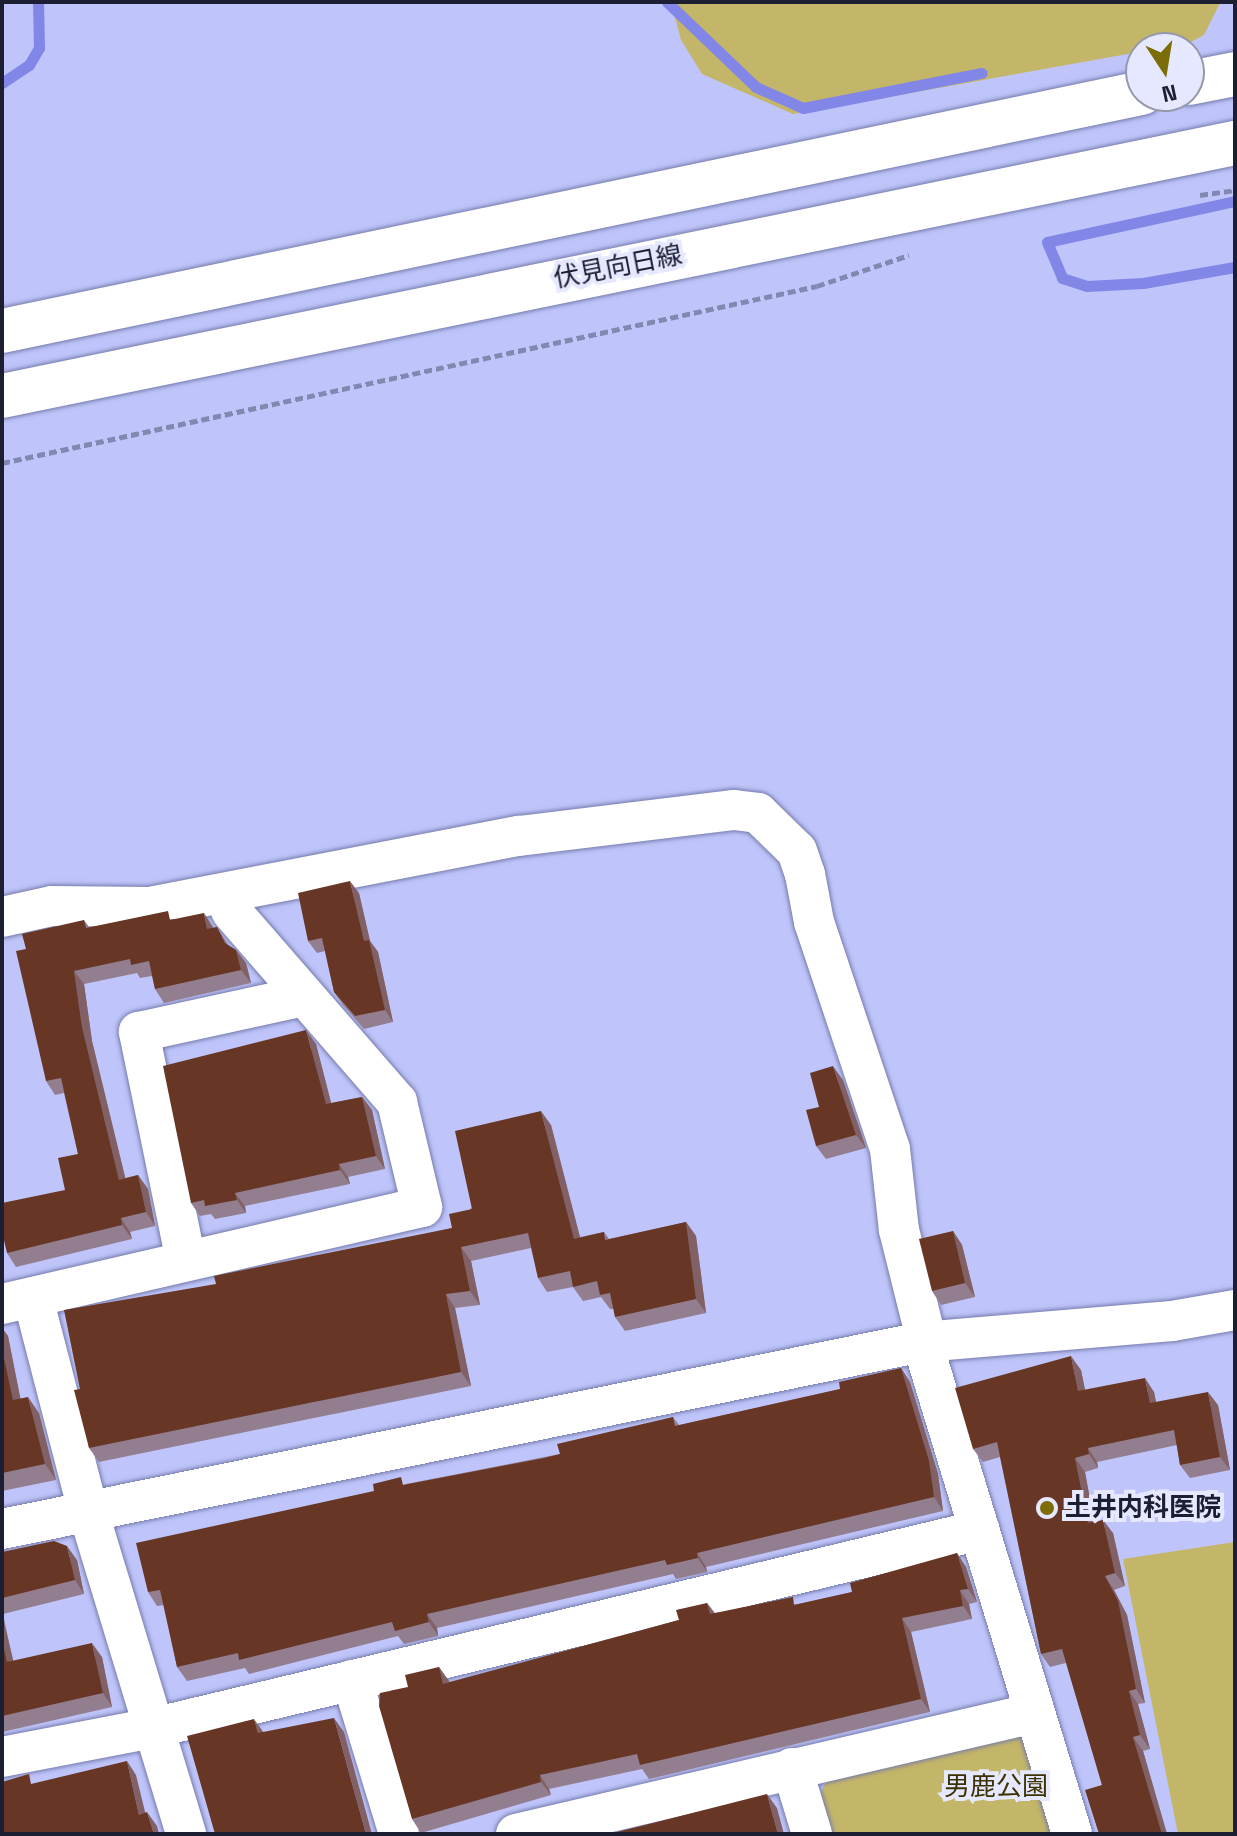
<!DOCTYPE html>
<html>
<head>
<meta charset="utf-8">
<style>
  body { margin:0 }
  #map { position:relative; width:1237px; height:1836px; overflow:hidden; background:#bfc5fa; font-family:"Space Grotesk","Noto Sans JP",sans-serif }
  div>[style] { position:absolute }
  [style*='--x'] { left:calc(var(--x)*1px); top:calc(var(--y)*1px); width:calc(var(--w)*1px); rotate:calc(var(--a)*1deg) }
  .green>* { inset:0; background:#c4b668 }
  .stream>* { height:11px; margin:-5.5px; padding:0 5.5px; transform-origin:5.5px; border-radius:5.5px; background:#8186e7 }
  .path>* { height:5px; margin-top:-2.5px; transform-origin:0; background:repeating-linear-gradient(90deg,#8388b0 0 8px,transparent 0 12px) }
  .roads { filter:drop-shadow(0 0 2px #767bac) drop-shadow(0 0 2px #767bac) }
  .minor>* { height:40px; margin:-20px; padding:0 20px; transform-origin:20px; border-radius:20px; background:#fff }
  .tertiary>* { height:44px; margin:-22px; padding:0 22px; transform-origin:22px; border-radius:22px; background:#fff }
  .wall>* { inset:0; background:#937e90 }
  .shaded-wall>* { inset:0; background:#816165 }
  .building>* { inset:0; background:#673625 }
  .dots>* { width:22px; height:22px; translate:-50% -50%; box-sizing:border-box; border:4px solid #e5e8fe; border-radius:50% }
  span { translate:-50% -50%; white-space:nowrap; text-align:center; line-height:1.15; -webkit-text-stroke:8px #e5e8fe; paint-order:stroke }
  .street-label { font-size:26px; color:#1c1e31 }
  .poi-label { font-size:26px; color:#1c1e31; font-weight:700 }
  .left { translate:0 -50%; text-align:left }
  .park-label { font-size:26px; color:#3b3200 }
  .frame { position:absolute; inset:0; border:4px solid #1c1e31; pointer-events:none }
  .north { position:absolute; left:1125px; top:32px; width:80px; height:80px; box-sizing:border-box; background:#e5e8fe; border:2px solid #9597ac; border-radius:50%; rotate:168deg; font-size:22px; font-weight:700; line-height:32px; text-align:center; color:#1c1e31 }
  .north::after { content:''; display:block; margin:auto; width:28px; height:36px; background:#7c6d08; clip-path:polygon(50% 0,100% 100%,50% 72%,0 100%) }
</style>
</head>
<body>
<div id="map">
  <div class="green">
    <div style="clip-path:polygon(671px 2px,1219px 2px,1220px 3px,1204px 35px,1189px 43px,793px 114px,702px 74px,681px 40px)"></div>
    <div style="clip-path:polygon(1235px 1542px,1235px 1834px,1178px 1834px,1123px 1559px)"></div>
    <div style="clip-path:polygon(1021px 1732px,1060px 1834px,832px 1834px,820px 1796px,826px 1781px)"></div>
  </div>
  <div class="stream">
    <div style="--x:667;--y:2;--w:123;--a:43.7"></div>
    <div style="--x:756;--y:87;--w:51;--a:24.1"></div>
    <div style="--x:803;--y:108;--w:182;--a:-11.1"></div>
    <div style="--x:2;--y:83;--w:32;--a:-34"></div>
    <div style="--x:29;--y:65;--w:20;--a:-60"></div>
    <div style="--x:39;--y:48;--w:46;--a:-91.2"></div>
    <div style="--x:1235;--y:201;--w:192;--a:167.7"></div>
    <div style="--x:1047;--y:242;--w:39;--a:67"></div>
    <div style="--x:1062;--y:278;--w:26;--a:18"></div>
    <div style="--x:1087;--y:286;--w:56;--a:-3.1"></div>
    <div style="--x:1143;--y:283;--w:93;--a:-9.9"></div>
  </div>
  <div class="path">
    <div style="--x:1200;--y:195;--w:35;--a:-8"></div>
    <div style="--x:2;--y:463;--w:834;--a:-12.25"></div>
    <div style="--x:817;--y:286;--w:97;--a:-18.6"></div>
  </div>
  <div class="roads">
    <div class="minor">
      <div style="--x:2;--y:917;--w:51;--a:-12.4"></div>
      <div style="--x:52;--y:906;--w:97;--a:0.6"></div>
      <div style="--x:149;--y:907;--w:377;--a:-10.9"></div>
      <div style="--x:519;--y:836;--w:217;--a:-6.9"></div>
      <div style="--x:734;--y:810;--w:24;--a:7"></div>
      <div style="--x:758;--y:813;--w:54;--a:44.3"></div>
      <div style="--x:797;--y:851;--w:24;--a:71"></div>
      <div style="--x:805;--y:874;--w:49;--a:79.4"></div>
      <div style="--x:814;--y:922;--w:239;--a:71.5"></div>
      <div style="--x:890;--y:1149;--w:81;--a:83.7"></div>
      <div style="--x:899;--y:1230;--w:115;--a:76"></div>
      <div style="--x:186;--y:1261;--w:234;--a:-101.6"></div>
      <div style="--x:139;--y:1032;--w:169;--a:-12.3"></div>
      <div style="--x:33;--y:1298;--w:220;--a:75.5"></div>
      <div style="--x:88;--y:1511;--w:338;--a:73.1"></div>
      <div style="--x:2;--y:1304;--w:431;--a:-13"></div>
      <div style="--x:422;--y:1207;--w:108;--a:-103.4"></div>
      <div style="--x:397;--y:1102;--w:253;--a:-131"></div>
      <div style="--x:922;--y:1342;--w:514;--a:73.04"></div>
      <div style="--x:2;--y:1529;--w:939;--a:-11.49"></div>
      <div style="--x:922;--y:1342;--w:251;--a:-4.8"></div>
      <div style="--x:1172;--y:1321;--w:64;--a:-9.9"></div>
      <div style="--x:352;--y:1680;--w:161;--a:73"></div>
      <div style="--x:2;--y:1757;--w:154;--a:-10.9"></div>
      <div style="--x:153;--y:1728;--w:850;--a:-13.46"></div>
      <div style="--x:792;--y:1768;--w:69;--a:73.1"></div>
      <div style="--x:516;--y:1834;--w:532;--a:-13.15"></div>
    </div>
    <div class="tertiary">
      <div style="--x:1189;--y:83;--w:47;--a:-11.1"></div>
      <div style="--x:2;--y:331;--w:1164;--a:-11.8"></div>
      <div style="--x:2;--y:396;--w:1259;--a:-11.6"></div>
    </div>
  </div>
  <div class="wall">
    <div style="clip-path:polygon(359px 893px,370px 941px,378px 952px,393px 1022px,364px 1029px,343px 1005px,334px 992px,325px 951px,317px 953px,308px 941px)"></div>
    <div style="clip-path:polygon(174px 919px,213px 927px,213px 928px,217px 927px,229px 946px,236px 950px,246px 963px,251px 983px,164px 1003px,155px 989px,152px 976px,140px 978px,137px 973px,84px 984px,92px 1041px,125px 1178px,138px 1175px,148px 1189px,155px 1226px,130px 1232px,132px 1239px,16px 1267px,7px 1253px,65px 1190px,78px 1154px,64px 1093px,55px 1095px,46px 1081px,26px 949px,84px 920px,89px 927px)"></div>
    <div style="clip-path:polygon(316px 1044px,331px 1103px,362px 1097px,372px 1110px,385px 1169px,348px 1177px,350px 1184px,245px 1206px,246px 1213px,215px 1219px,211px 1214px,200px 1216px,191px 1203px)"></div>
    <div style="clip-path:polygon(843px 1080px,866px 1148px,826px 1159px,816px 1146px,819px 1107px)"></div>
    <div style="clip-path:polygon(551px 1125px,580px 1237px,604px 1232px,609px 1239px,686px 1222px,696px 1236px,706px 1313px,625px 1331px,615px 1317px,614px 1309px,610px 1309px,601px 1297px,583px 1301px,573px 1287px,547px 1292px,538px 1278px,531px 1248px,471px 1261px,480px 1305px,455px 1308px,471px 1386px,99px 1462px,89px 1448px,80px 1389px,216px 1284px,452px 1228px)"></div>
    <div style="clip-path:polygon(953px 1231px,962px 1245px,975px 1297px,941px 1305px,932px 1291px)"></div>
    <div style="clip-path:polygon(2px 1328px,8px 1336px,20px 1399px,39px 1413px,56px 1480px,2px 1491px)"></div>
    <div style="clip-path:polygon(901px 1368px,910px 1382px,938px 1474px,943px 1511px,706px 1567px,707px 1572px,676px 1579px,673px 1574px,437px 1628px,438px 1636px,404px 1644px,398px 1636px,249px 1674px,245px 1668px,187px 1681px,177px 1667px,164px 1605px,157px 1606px,148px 1592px,406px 1484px,560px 1454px,673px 1417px,679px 1425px,840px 1389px)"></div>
    <div style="clip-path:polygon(1081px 1370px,1085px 1390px,1154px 1392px,1156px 1402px,1218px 1405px,1230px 1470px,1190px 1478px,1180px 1465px,1177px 1445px,1097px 1462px,1098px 1468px,1085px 1472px,1094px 1522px,1113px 1533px,1125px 1586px,1114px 1590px,1127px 1615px,1145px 1703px,1138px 1704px,1150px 1749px,1143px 1751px,1167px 1834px,1099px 1834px,1102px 1785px,1066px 1663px,1050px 1667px,1041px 1654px,1000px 1457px,983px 1462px,973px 1449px)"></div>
    <div style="clip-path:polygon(2px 1552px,77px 1560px,84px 1594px,3px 1614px,13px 1661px,102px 1657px,112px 1707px,2px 1732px)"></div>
    <div style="clip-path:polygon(957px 1553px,966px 1567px,977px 1602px,969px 1604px,972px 1619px,911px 1632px,930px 1712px,649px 1779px,642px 1769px,549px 1789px,551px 1795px,421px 1833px,412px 1819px,408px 1687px,439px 1667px,449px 1682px,679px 1620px,707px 1603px,715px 1613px,798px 1604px,852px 1592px)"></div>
  </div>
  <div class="shaded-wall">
    <div style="clip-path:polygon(350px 881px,359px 893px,370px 941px,378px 952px,393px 1022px,385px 1010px,364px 941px)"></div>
    <div style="clip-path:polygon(204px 913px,213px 927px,217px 943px,207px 929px)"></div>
    <div style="clip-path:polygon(236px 950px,246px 963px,251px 983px,241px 970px)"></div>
    <div style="clip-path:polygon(74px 971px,84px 984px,92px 1041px,129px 1193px,119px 1180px,82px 1027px)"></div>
    <div style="clip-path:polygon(306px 1030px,316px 1044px,335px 1118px,326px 1104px)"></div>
    <div style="clip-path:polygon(833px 1066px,843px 1080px,866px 1148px,856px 1135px)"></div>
    <div style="clip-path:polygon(362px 1097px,372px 1110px,385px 1169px,376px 1156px)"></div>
    <div style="clip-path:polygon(541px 1111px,551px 1125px,584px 1253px,574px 1239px)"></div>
    <div style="clip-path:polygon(339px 1164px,348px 1177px,350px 1184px,340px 1170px)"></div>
    <div style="clip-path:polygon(138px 1175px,148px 1189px,155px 1226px,146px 1212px)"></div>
    <div style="clip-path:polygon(235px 1193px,245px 1206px,246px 1213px,237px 1200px)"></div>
    <div style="clip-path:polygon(121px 1218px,130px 1232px,132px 1239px,122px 1225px)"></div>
    <div style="clip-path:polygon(686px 1222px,696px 1236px,706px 1313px,696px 1299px)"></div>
    <div style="clip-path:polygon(953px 1231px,962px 1245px,975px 1297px,965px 1283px)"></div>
    <div style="clip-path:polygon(461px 1247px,471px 1261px,480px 1305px,470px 1291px)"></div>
    <div style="clip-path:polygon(446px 1294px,455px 1308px,471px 1386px,461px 1372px)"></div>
    <div style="clip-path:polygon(2px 1328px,8px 1336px,24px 1416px,13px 1400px,2px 1348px)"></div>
    <div style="clip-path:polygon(1071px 1356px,1081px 1370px,1088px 1405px,1078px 1391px)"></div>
    <div style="clip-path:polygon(901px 1368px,910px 1382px,938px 1474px,943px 1511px,934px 1497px)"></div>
    <div style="clip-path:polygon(1145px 1378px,1154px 1392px,1159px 1417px,1150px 1403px)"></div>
    <div style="clip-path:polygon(1208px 1392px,1218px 1405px,1230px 1470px,1220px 1457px)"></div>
    <div style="clip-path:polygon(28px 1397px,39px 1413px,56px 1480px,45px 1464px)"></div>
    <div style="clip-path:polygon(1088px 1448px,1097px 1462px,1098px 1468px,1089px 1454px)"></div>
    <div style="clip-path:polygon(1075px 1458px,1085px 1472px,1097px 1537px,1088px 1523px)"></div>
    <div style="clip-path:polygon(1103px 1520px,1113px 1533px,1125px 1586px,1115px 1573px)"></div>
    <div style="clip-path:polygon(67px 1546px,77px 1560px,84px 1594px,75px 1580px)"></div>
    <div style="clip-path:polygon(697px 1553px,706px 1567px,707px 1572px,698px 1558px)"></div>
    <div style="clip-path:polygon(957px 1553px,966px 1567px,977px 1602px,968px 1589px)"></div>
    <div style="clip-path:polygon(1105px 1576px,1114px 1590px,1127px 1615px,1145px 1703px,1136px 1689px)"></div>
    <div style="clip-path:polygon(960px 1590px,969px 1604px,972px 1619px,963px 1606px)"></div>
    <div style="clip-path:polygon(707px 1603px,717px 1617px,710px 1614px)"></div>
    <div style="clip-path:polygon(2px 1614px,17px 1676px,7px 1662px,2px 1639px)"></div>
    <div style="clip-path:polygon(427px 1614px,437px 1628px,438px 1636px,429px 1622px)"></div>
    <div style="clip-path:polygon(902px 1618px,911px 1632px,930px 1712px,921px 1699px)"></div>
    <div style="clip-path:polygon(92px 1643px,102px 1657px,112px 1707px,103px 1693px)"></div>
    <div style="clip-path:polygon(439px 1667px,449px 1681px,453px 1698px,443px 1684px)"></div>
    <div style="clip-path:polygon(1129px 1691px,1138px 1704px,1150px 1749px,1140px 1735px)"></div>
    <div style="clip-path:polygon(334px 1718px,344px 1732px,372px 1834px,366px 1834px)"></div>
    <div style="clip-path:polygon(254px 1719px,264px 1733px,258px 1733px)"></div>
    <div style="clip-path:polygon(1133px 1737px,1143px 1751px,1167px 1834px,1162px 1834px)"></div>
    <div style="clip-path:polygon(127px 1761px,136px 1775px,149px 1828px,139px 1815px)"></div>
    <div style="clip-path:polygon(540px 1775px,549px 1789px,551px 1795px,541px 1782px)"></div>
    <div style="clip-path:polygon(767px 1794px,777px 1808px,784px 1834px,778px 1834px)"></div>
    <div style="clip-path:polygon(147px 1812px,157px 1826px,159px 1834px,154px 1834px)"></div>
  </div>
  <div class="building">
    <div style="clip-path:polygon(350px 881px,364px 941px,369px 940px,385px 1010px,355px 1016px,334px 992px,322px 938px,308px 941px,298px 893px)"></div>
    <div style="clip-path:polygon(168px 911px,170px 920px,204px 913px,207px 929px,217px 927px,225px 943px,236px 950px,241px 970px,155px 989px,149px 961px,131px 965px,130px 959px,74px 971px,82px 1027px,119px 1180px,138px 1175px,146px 1212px,121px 1218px,122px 1225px,7px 1253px,2px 1232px,2px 1203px,65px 1190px,58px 1158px,78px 1154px,61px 1078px,46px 1081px,16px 951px,26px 949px,22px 934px,84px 920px,86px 928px)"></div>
    <div style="clip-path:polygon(306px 1030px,326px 1104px,362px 1097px,376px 1156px,339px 1164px,340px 1170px,235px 1193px,237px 1200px,205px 1206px,204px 1200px,191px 1203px,163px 1066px)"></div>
    <div style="clip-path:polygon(833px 1066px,856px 1135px,816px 1146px,806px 1110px,819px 1107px,810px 1073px)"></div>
    <div style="clip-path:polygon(541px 1111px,574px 1239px,604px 1232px,605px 1240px,686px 1222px,696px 1299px,615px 1317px,610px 1293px,600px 1295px,597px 1281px,573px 1287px,570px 1271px,538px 1278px,528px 1233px,461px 1247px,470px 1291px,446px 1294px,461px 1372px,89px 1448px,74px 1390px,80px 1389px,64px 1310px,216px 1284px,214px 1276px,452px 1228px,449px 1214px,472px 1209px,455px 1131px)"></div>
    <div style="clip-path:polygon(953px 1231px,965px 1283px,932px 1291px,919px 1239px)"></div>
    <div style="clip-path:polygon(2px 1348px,13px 1400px,28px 1397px,45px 1464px,2px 1473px)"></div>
    <div style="clip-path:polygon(1071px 1356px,1078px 1391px,1145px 1378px,1150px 1403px,1208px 1392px,1220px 1457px,1180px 1465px,1174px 1430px,1088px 1448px,1089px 1454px,1075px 1458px,1088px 1523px,1103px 1520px,1115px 1573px,1105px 1576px,1118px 1601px,1136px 1689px,1129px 1691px,1140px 1735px,1133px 1737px,1162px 1834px,1099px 1834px,1085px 1790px,1102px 1785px,1062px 1649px,1041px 1654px,997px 1442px,973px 1449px,955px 1388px)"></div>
    <div style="clip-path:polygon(901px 1368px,929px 1461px,934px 1497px,697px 1553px,698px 1558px,667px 1565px,665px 1560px,427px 1614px,429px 1622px,395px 1631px,392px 1622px,239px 1660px,238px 1653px,177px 1667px,160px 1590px,148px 1592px,136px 1543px,374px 1491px,373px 1484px,401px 1477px,403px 1485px,544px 1458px,560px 1454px,557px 1444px,673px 1417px,675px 1426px,840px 1389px,839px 1382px)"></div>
    <div style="clip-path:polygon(54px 1541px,67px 1546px,75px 1580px,2px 1598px,2px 1552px)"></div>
    <div style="clip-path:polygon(957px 1553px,968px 1589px,960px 1590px,963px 1606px,902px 1618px,921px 1699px,640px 1765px,637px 1754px,540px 1775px,541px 1782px,412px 1819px,379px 1706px,380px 1693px,408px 1687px,405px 1675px,439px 1667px,443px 1684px,679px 1620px,676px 1610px,707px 1603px,710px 1614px,793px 1597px,794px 1605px,852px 1592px,850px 1583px)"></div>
    <div style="clip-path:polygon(2px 1639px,7px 1662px,92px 1643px,103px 1693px,2px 1716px)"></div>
    <div style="clip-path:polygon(334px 1718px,366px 1834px,215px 1834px,187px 1736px,254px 1719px,258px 1733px)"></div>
    <div style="clip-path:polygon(127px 1761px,139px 1815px,147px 1812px,154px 1834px,2px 1834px,2px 1782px,29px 1774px,31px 1784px)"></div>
    <div style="clip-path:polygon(767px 1794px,778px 1834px,609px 1834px)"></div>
  </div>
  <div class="dots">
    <div style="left:1047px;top:1508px;background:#7c6d08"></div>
  </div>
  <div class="street-label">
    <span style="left:618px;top:267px;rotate:-11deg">伏見向日線</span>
  </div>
  <div class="poi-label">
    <span class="left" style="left:1065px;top:1508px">土井内科医院</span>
  </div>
  <div class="park-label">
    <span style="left:996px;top:1787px">男鹿公園</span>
  </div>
  <div class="frame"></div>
  <div class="north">N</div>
</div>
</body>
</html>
